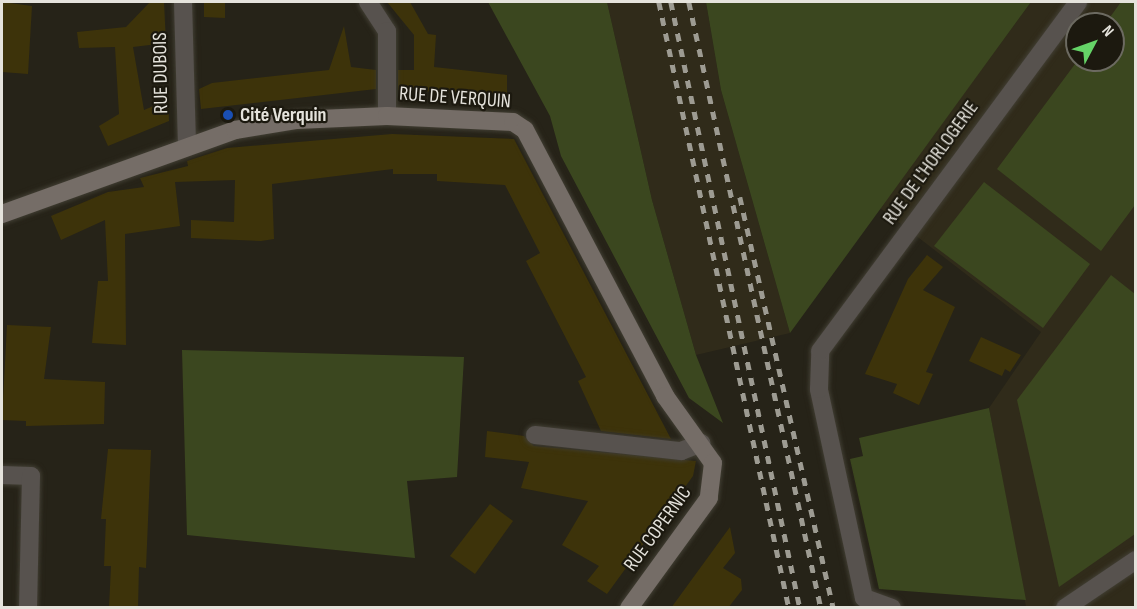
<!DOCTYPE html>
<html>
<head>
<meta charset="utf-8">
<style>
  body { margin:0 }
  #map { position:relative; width:1137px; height:609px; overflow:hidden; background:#262318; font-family:"Sofia Sans Condensed",sans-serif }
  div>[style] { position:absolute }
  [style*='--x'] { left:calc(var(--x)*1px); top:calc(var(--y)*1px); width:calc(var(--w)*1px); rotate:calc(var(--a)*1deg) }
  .built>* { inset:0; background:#302b1a }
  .green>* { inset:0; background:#3b471f }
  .building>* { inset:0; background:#3d330a }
  .roads { filter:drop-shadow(0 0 2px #413e33) drop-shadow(0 0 2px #413e33) }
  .street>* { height:18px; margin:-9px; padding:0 9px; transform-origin:9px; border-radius:9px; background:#57524e }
  .secondary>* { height:18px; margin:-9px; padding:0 9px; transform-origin:9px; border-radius:9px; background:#756d67 }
  .rail>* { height:4.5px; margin-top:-2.25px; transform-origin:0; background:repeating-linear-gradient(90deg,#9d9b92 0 8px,transparent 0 16px) }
  .dots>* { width:16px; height:16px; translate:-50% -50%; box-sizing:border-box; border:3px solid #1c190f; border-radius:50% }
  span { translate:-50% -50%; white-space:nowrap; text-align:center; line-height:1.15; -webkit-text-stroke:4.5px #1c190f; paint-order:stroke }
  .street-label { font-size:20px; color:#e5e3dc }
  .poi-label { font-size:20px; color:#e5e3dc; font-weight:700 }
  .left { translate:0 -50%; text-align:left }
  .frame { position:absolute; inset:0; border:3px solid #e5e3dc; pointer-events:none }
  .north { position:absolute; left:1065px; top:12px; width:60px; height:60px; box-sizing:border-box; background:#1c190f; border:2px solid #6c6a61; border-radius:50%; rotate:49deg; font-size:16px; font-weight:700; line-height:24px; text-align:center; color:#e5e3dc }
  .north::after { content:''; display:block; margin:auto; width:21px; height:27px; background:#65d467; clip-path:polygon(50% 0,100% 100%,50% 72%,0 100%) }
</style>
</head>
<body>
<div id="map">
  <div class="built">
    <div style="clip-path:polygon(607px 2px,706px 2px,721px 90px,790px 333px,696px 355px,652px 200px)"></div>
    <div style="clip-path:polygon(evenodd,1031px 2px,1135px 2px,1135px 607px,1026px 607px,989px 408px,1041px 332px,880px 208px,1031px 2px,1077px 24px,1113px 24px,1113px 60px,1077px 60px,1077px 24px)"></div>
  </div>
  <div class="green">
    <div style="clip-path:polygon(488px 2px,607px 2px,652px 200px,696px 355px,723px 423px,689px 398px,561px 156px,550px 116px)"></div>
    <div style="clip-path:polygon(706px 2px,1031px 2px,790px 333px,721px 90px)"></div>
    <div style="clip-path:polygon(1121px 2px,1135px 2px,1135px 205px,1101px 251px,997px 169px,1078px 60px,1113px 60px,1113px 24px,1105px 24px)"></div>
    <div style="clip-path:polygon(984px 182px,1090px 264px,1043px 328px,934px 246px)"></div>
    <div style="clip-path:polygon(1111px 275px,1135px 294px,1135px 534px,1059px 587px,1017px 400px)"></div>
    <div style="clip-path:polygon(182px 350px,464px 357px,457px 477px,407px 481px,415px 558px,187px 535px)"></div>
    <div style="clip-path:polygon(989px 408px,1026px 600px,879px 589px,850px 459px,863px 456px,859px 438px)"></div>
  </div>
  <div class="building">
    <div style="clip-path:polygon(2px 2px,32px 6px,28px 74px,2px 72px)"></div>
    <div style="clip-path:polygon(150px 2px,164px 2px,166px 43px,133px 47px,144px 110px,168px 100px,169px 121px,108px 146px,99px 126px,119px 114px,115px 47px,79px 48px,77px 32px,126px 27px)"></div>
    <div style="clip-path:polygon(204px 2px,225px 2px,225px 18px,204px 17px)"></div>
    <div style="clip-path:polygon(387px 2px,410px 2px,428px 34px,436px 35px,434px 67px,507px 75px,507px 95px,398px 90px,398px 70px,414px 70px,414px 35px)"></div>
    <div style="clip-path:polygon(344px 26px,351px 67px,376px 70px,376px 89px,201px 109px,199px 89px,212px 83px,329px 70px)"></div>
    <div style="clip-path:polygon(392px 134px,514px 139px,671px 439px,601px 431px,578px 381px,586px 377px,526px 261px,540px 253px,505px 185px,437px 181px,437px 174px,393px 174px,393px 169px,272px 184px,274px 239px,261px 241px,191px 238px,191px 220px,234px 222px,235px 180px,175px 182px,180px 226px,125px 234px,126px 345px,92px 343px,98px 281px,108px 281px,105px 220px,61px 240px,51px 216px,108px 192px,144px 187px,140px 178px,188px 166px,187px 161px,227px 148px)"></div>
    <div style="clip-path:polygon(927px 255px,943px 267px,923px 290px,955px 307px,926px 372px,933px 374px,919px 405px,893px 393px,897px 384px,865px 374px,908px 279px)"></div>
    <div style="clip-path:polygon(7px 325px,51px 327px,44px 379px,105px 382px,104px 424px,26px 426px,26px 421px,2px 420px)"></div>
    <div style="clip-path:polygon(981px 337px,1021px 355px,1010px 372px,1005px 369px,1002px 376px,969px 361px)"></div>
    <div style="clip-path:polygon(487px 431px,524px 436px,534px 446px,696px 461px,693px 476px,607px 594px,587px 581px,599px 566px,562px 545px,588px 501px,521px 488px,529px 462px,485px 457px)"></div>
    <div style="clip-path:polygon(108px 449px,151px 450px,146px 568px,139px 567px,138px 608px,109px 608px,111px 566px,104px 566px,106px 519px,101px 519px)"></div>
    <div style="clip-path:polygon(490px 504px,513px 521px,475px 574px,450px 556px)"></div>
    <div style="clip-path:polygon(730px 527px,735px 553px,723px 568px,741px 579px,742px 590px,728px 608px,671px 608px)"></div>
  </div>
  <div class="roads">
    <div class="street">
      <div style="--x:183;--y:2;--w:141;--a:88.4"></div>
      <div style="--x:368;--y:2;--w:35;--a:57"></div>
      <div style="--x:387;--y:31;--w:85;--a:90"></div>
      <div style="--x:535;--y:435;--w:147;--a:6.3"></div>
      <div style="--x:681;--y:451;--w:22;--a:-21"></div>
      <div style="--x:2;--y:475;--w:29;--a:2"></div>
      <div style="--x:31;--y:476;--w:132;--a:91.3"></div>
      <div style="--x:892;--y:608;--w:30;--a:-160"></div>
      <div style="--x:864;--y:598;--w:214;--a:-102.2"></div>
      <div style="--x:819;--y:389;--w:38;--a:-88"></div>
      <div style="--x:820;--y:351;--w:434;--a:-53.5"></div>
      <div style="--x:1065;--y:608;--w:86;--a:-34.1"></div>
    </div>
    <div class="secondary">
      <div style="--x:2;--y:214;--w:248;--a:-19.8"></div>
      <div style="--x:235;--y:130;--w:63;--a:-9.2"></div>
      <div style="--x:297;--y:120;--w:90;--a:-2.5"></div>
      <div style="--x:387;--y:116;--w:126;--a:2.7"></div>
      <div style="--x:513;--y:122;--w:14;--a:34"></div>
      <div style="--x:525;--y:130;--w:301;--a:62.2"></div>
      <div style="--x:665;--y:396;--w:82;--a:54.4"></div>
      <div style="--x:713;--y:463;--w:35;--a:97"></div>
      <div style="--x:709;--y:498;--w:136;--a:126"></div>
    </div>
  </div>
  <div class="rail">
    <div style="--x:659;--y:2;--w:620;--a:77.89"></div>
    <div style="--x:671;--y:2;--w:620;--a:77.98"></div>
    <div style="--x:689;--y:2;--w:620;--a:77.71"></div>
    <div style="--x:740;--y:197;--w:421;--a:77.2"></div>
  </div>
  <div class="dots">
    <div style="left:228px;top:115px;background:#1a4fb4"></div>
  </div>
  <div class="street-label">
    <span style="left:161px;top:73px;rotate:-91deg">RUE DUBOIS</span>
    <span style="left:455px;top:98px;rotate:4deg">RUE DE VERQUIN</span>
    <span style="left:931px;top:163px;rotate:-54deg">RUE DE L'HORLOGERIE</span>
    <span style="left:658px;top:529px;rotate:-54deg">RUE COPERNIC</span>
  </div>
  <div class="poi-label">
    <span class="left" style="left:240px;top:115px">Cité Verquin</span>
  </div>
  <div class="frame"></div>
  <div class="north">N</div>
</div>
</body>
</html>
